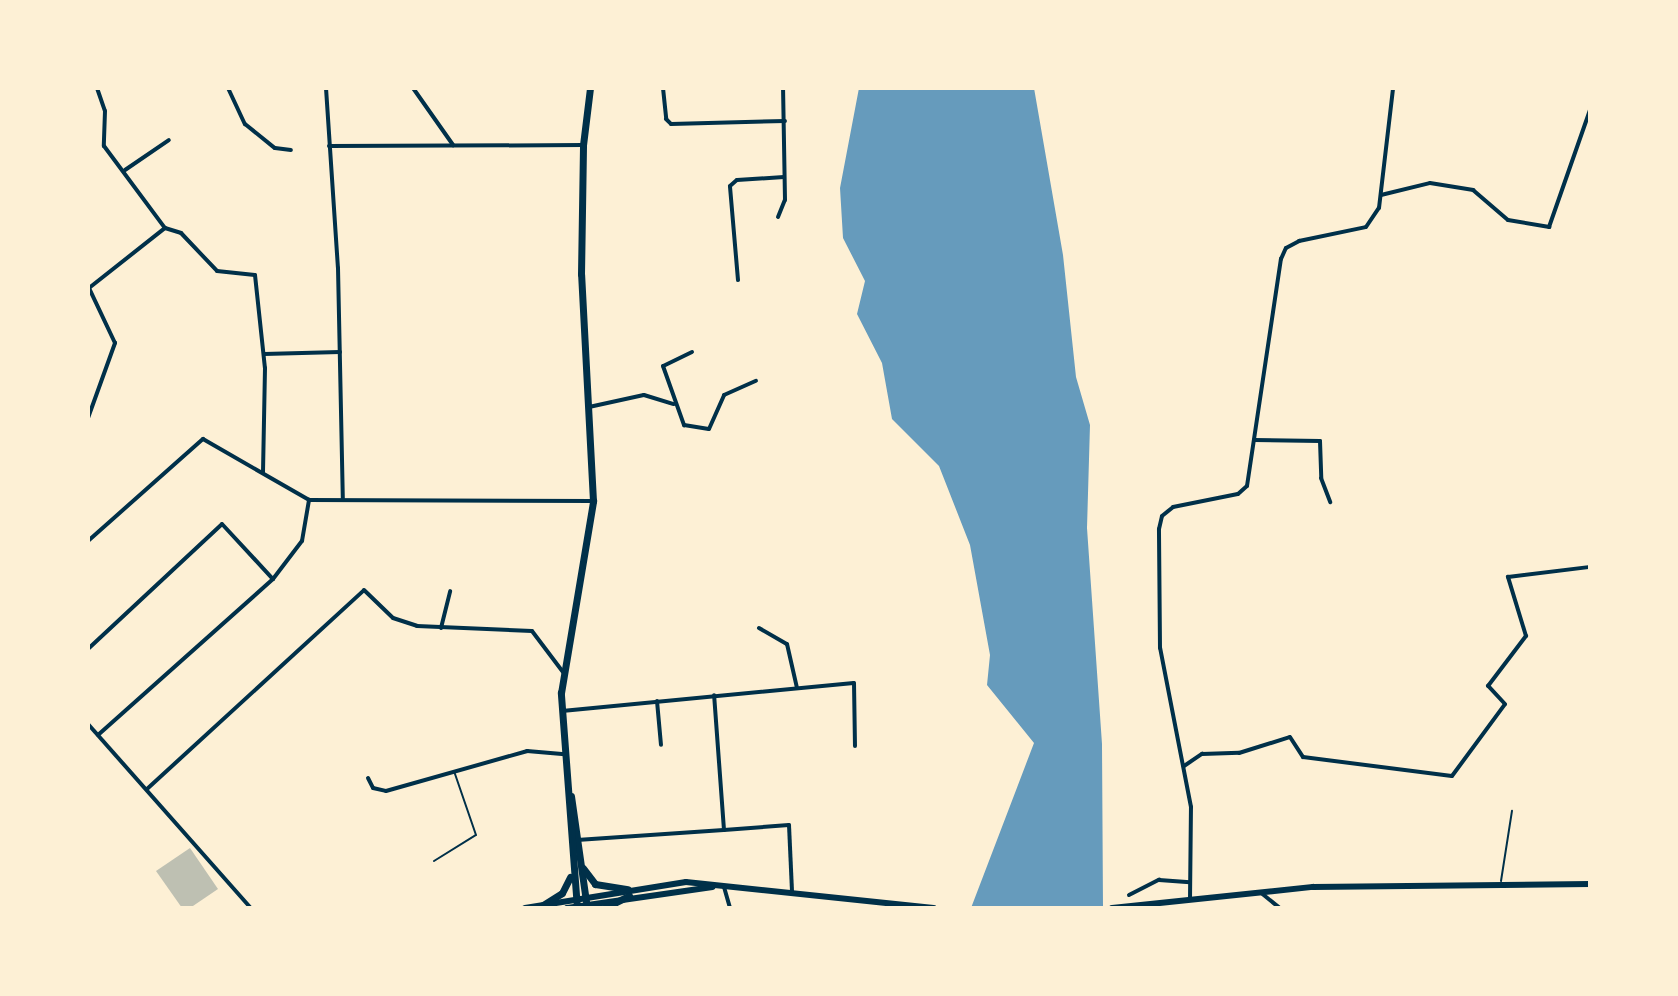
<!DOCTYPE html>
<html>
<head>
<meta charset="utf-8">
<style>
  body { margin:0 }
  #map { position:relative; width:1678px; height:996px; overflow:hidden; background:#fdf0d5; font-family:Poppins,sans-serif }
  div>[style] { position:absolute }
  [style*='--x'] { left:calc(var(--x)*1px); top:calc(var(--y)*1px); width:calc(var(--w)*1px); rotate:calc(var(--a)*1deg) }
  .water>* { inset:0; background:#669bbc }
  .building>* { inset:0; background:#bec0b2 }
  .service>* { height:2px; margin:-1px; padding:0 1px; transform-origin:1px; border-radius:1px; background:#003049 }
  .minor>* { height:4px; margin:-2px; padding:0 2px; transform-origin:2px; border-radius:2px; background:#003049 }
  .secondary>* { height:6px; margin:-3px; padding:0 3px; transform-origin:3px; border-radius:3px; background:#003049 }
  .primary>* { height:7px; margin:-3.5px; padding:0 3.5px; transform-origin:3.5px; border-radius:3.5px; background:#003049 }
  span { translate:-50% -50%; white-space:nowrap; text-align:center; line-height:1.15; -webkit-text-stroke:8px #fdf0d5; paint-order:stroke }
  .frame { position:absolute; inset:0; border:90px solid #fdf0d5; pointer-events:none }
</style>
</head>
<body>
<div id="map">
  <div class="water">
    <div style="clip-path:polygon(859px 88px,1034px 88px,1063px 255px,1076px 377px,1090px 425px,1087px 528px,1102px 744px,1103px 908px,971px 908px,1034px 743px,987px 685px,990px 655px,970px 545px,939px 466px,892px 419px,882px 363px,857px 314px,865px 281px,843px 238px,840px 188px)"></div>
  </div>
  <div class="building">
    <div style="clip-path:polygon(190px 848px,218px 889px,190px 908px,182px 908px,156px 871px)"></div>
  </div>
  <div class="service">
    <div style="--x:434;--y:861;--w:49;--a:-31.8"></div>
    <div style="--x:476;--y:835;--w:65;--a:-109"></div>
    <div style="--x:1501;--y:881;--w:71;--a:-81.1"></div>
  </div>
  <div class="minor">
    <div style="--x:97;--y:88;--w:24;--a:71"></div>
    <div style="--x:105;--y:111;--w:35;--a:92"></div>
    <div style="--x:104;--y:146;--w:102;--a:53.4"></div>
    <div style="--x:228;--y:88;--w:40;--a:65"></div>
    <div style="--x:245;--y:124;--w:38;--a:39"></div>
    <div style="--x:275;--y:148;--w:16;--a:7"></div>
    <div style="--x:326;--y:88;--w:180;--a:86.2"></div>
    <div style="--x:338;--y:268;--w:231;--a:88.8"></div>
    <div style="--x:413;--y:88;--w:70;--a:54.9"></div>
    <div style="--x:663;--y:88;--w:31;--a:84"></div>
    <div style="--x:666;--y:119;--w:7;--a:45"></div>
    <div style="--x:671;--y:124;--w:114;--a:-1.5"></div>
    <div style="--x:329;--y:146;--w:254;--a:-0.2"></div>
    <div style="--x:125;--y:170;--w:53;--a:-34.3"></div>
    <div style="--x:1381;--y:195;--w:50;--a:-13.8"></div>
    <div style="--x:1430;--y:183;--w:44;--a:9.2"></div>
    <div style="--x:1473;--y:190;--w:46;--a:40.6"></div>
    <div style="--x:1508;--y:220;--w:42;--a:9.7"></div>
    <div style="--x:1549;--y:227;--w:124;--a:-70.7"></div>
    <div style="--x:778;--y:217;--w:18;--a:-68"></div>
    <div style="--x:785;--y:200;--w:112;--a:-91"></div>
    <div style="--x:738;--y:280;--w:94;--a:-94.9"></div>
    <div style="--x:730;--y:186;--w:9;--a:-41"></div>
    <div style="--x:737;--y:180;--w:47;--a:-3.7"></div>
    <div style="--x:89;--y:288;--w:97;--a:-38.3"></div>
    <div style="--x:165;--y:228;--w:17;--a:17"></div>
    <div style="--x:181;--y:233;--w:52;--a:46.5"></div>
    <div style="--x:217;--y:271;--w:38;--a:6"></div>
    <div style="--x:255;--y:275;--w:94;--a:83.9"></div>
    <div style="--x:265;--y:368;--w:104;--a:91.1"></div>
    <div style="--x:692;--y:352;--w:32;--a:154"></div>
    <div style="--x:663;--y:366;--w:63;--a:70.4"></div>
    <div style="--x:684;--y:425;--w:25;--a:9"></div>
    <div style="--x:709;--y:429;--w:37;--a:-66"></div>
    <div style="--x:724;--y:395;--w:35;--a:-24"></div>
    <div style="--x:264;--y:354;--w:76;--a:-1.5"></div>
    <div style="--x:589;--y:407;--w:56;--a:-12.3"></div>
    <div style="--x:644;--y:395;--w:31;--a:17"></div>
    <div style="--x:88;--y:418;--w:80;--a:-70.2"></div>
    <div style="--x:115;--y:343;--w:61;--a:-115.3"></div>
    <div style="--x:1254;--y:440;--w:66;--a:0.9"></div>
    <div style="--x:1320;--y:441;--w:37;--a:88"></div>
    <div style="--x:1321;--y:478;--w:26;--a:69"></div>
    <div style="--x:88;--y:541;--w:154;--a:-41.6"></div>
    <div style="--x:203;--y:439;--w:122;--a:29.9"></div>
    <div style="--x:309;--y:500;--w:284;--a:0.2"></div>
    <div style="--x:441;--y:628;--w:38;--a:-76"></div>
    <div style="--x:759;--y:628;--w:32;--a:30"></div>
    <div style="--x:787;--y:644;--w:45;--a:77.2"></div>
    <div style="--x:88;--y:649;--w:183;--a:-43"></div>
    <div style="--x:222;--y:524;--w:75;--a:47.2"></div>
    <div style="--x:657;--y:701;--w:44;--a:84.8"></div>
    <div style="--x:562;--y:711;--w:293;--a:-5.5"></div>
    <div style="--x:854;--y:683;--w:63;--a:89.1"></div>
    <div style="--x:88;--y:724;--w:246;--a:48.5"></div>
    <div style="--x:98;--y:735;--w:234;--a:-41.7"></div>
    <div style="--x:273;--y:579;--w:48;--a:-52.7"></div>
    <div style="--x:302;--y:541;--w:42;--a:-80.3"></div>
    <div style="--x:1184;--y:766;--w:22;--a:-34"></div>
    <div style="--x:1202;--y:754;--w:37;--a:-2"></div>
    <div style="--x:1239;--y:753;--w:53;--a:-17.4"></div>
    <div style="--x:1290;--y:737;--w:24;--a:57"></div>
    <div style="--x:1303;--y:757;--w:150;--a:7.3"></div>
    <div style="--x:1452;--y:776;--w:89;--a:-53.6"></div>
    <div style="--x:1505;--y:704;--w:25;--a:-133"></div>
    <div style="--x:1488;--y:686;--w:63;--a:-52.8"></div>
    <div style="--x:1526;--y:636;--w:62;--a:-107"></div>
    <div style="--x:1508;--y:577;--w:83;--a:-7"></div>
    <div style="--x:368;--y:778;--w:11;--a:63"></div>
    <div style="--x:373;--y:788;--w:13;--a:13"></div>
    <div style="--x:386;--y:791;--w:147;--a:-15.8"></div>
    <div style="--x:527;--y:751;--w:38;--a:5"></div>
    <div style="--x:147;--y:789;--w:294;--a:-42.5"></div>
    <div style="--x:364;--y:590;--w:40;--a:44"></div>
    <div style="--x:393;--y:618;--w:25;--a:18"></div>
    <div style="--x:417;--y:626;--w:115;--a:2.5"></div>
    <div style="--x:532;--y:631;--w:51;--a:52.9"></div>
    <div style="--x:724;--y:830;--w:65;--a:-4.4"></div>
    <div style="--x:789;--y:825;--w:67;--a:87.4"></div>
    <div style="--x:577;--y:840;--w:147;--a:-3.9"></div>
    <div style="--x:724;--y:830;--w:135;--a:-94.2"></div>
    <div style="--x:724;--y:887;--w:22;--a:74"></div>
    <div style="--x:1260;--y:892;--w:26;--a:39"></div>
    <div style="--x:1129;--y:895;--w:34;--a:-27"></div>
    <div style="--x:1159;--y:880;--w:31;--a:4"></div>
    <div style="--x:1190;--y:900;--w:93;--a:-89.4"></div>
    <div style="--x:1191;--y:807;--w:162;--a:-101"></div>
    <div style="--x:1160;--y:648;--w:119;--a:-90.5"></div>
    <div style="--x:1159;--y:529;--w:13;--a:-77"></div>
    <div style="--x:1162;--y:516;--w:14;--a:-39"></div>
    <div style="--x:1173;--y:507;--w:66;--a:-11.3"></div>
    <div style="--x:1238;--y:494;--w:12;--a:-42"></div>
    <div style="--x:1247;--y:486;--w:230;--a:-81.5"></div>
    <div style="--x:1281;--y:259;--w:12;--a:-66"></div>
    <div style="--x:1286;--y:248;--w:15;--a:-28"></div>
    <div style="--x:1299;--y:241;--w:68;--a:-11.8"></div>
    <div style="--x:1366;--y:227;--w:23;--a:-56"></div>
    <div style="--x:1379;--y:208;--w:121;--a:-83.3"></div>
  </div>
  <div class="secondary">
    <div style="--x:525;--y:908;--w:163;--a:-9.2"></div>
    <div style="--x:686;--y:882;--w:249;--a:6"></div>
    <div style="--x:567;--y:908;--w:147;--a:-8.2"></div>
    <div style="--x:1112;--y:908;--w:202;--a:-6"></div>
    <div style="--x:1313;--y:887;--w:277;--a:-0.6"></div>
  </div>
  <div class="primary">
    <div style="--x:571;--y:796;--w:113;--a:81.9"></div>
    <div style="--x:583;--y:868;--w:20;--a:53"></div>
    <div style="--x:595;--y:884;--w:33;--a:9"></div>
    <div style="--x:543;--y:905;--w:22;--a:-32"></div>
    <div style="--x:562;--y:893;--w:18;--a:-63"></div>
    <div style="--x:577;--y:908;--w:216;--a:-94.3"></div>
    <div style="--x:561;--y:693;--w:195;--a:-80.5"></div>
    <div style="--x:593;--y:501;--w:227;--a:-93"></div>
    <div style="--x:581;--y:274;--w:129;--a:-89.1"></div>
    <div style="--x:583;--y:145;--w:57;--a:-83"></div>
    <div style="--x:604;--y:908;--w:28;--a:-26"></div>
  </div>
  <div class="frame"></div>
</div>
</body>
</html>
